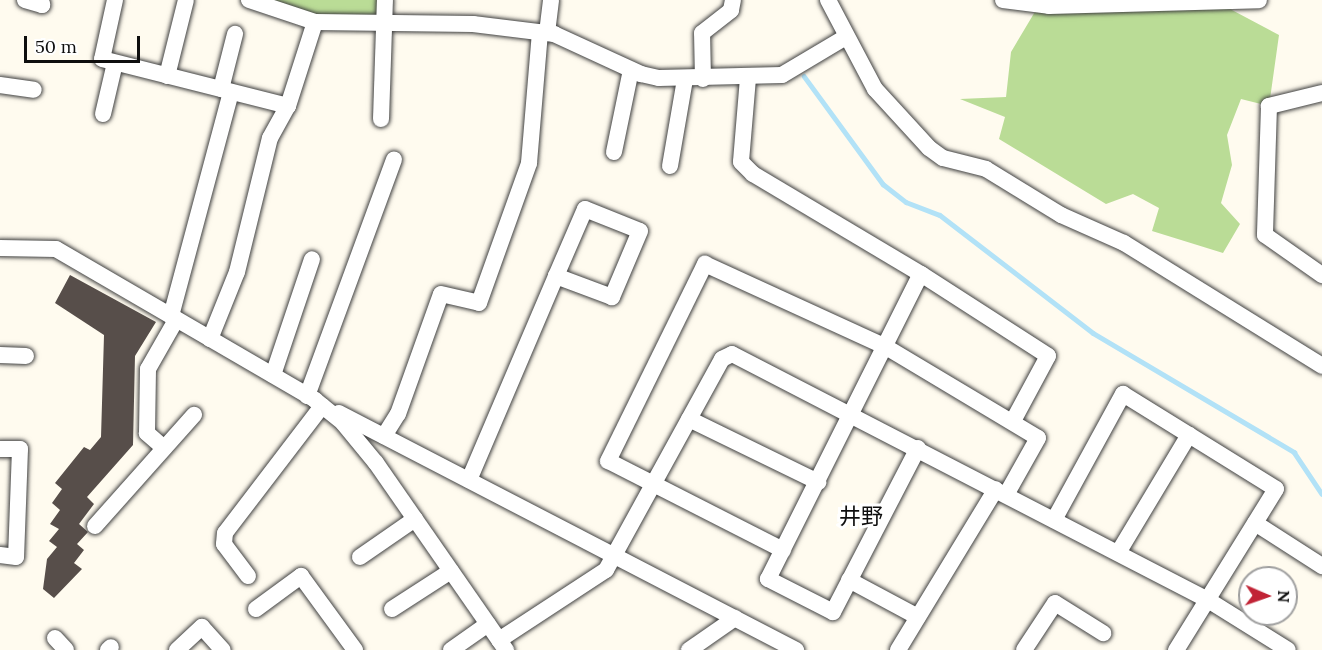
<!DOCTYPE html>
<html>
<head>
<meta charset="utf-8">
<style>
  body { margin:0 }
  #map { position:relative; width:1322px; height:650px; overflow:hidden; background:#fffbef; font-family:Lora,"Noto Sans JP",serif }
  div>[style] { position:absolute }
  [style*='--x'] { left:calc(var(--x)*1px); top:calc(var(--y)*1px); width:calc(var(--w)*1px); rotate:calc(var(--a)*1deg) }
  .forest>* { inset:0; background:#badc96 }
  .stream>* { height:4.5px; margin:-2.25px; padding:0 2.25px; transform-origin:2.25px; border-radius:2.25px; background:#b2e2f7 }
  .building>* { inset:0; background:#574e4a }
  .roads { filter:drop-shadow(0 0 2px #414141) drop-shadow(0 0 2px #414141) }
  .minor>* { height:16px; margin:-8px; padding:0 8px; transform-origin:8px; border-radius:8px; background:#fff }
  span { translate:-50% -50%; white-space:nowrap; text-align:center; line-height:1.15; -webkit-text-stroke:6px #fff; paint-order:stroke }
  .quarter-label { font-size:22px; color:#0e0e0e }
  .north { position:absolute; left:1238px; top:566px; width:60px; height:60px; box-sizing:border-box; background:#fff; border:2px solid #9f9f9f; border-radius:50%; rotate:92deg; font-size:16px; font-weight:700; line-height:24px; text-align:center; color:#0e0e0e }
  .north::after { content:''; display:block; margin:auto; width:21px; height:27px; background:#c12335; clip-path:polygon(50% 0,100% 100%,50% 72%,0 100%) }
  .scale { position:absolute; left:24px; top:36px; width:116px; height:27px; box-sizing:border-box; border:3px solid #0e0e0e; border-top:0; padding-left:8px; font-size:18px; line-height:21px; white-space:nowrap; color:#0e0e0e; -webkit-text-stroke:4px #fff; paint-order:stroke }
</style>
</head>
<body>
<div id="map">
  <div class="forest">
    <div style="clip-path:polygon(249px 0,385px 0,383px 23px,315px 22px)"></div>
    <div style="clip-path:polygon(1042px 0,1215px 1px,1279px 35px,1269px 106px,1241px 99px,1227px 135px,1232px 165px,1221px 203px,1240px 224px,1223px 253px,1152px 231px,1159px 208px,1133px 194px,1106px 204px,999px 139px,1005px 117px,960px 99px,1006px 97px,1011px 52px)"></div>
  </div>
  <div class="stream">
    <div style="--x:804;--y:76;--w:134;--a:53.8"></div>
    <div style="--x:883;--y:184;--w:29;--a:38"></div>
    <div style="--x:906;--y:202;--w:36;--a:21"></div>
    <div style="--x:940;--y:215;--w:193;--a:37.6"></div>
    <div style="--x:1093;--y:333;--w:234;--a:30.6"></div>
    <div style="--x:1294;--y:452;--w:50;--a:56.3"></div>
  </div>
  <div class="building">
    <div style="clip-path:polygon(70px 275px,156px 322px,135px 356px,133px 445px,87px 497px,94px 504px,79px 524px,88px 532px,77px 544px,84px 550px,74px 563px,82px 569px,54px 598px,43px 589px,47px 559px,57px 547px,49px 541px,59px 529px,50px 524px,60px 510px,52px 503px,62px 489px,55px 483px,84px 447px,90px 450px,101px 437px,104px 335px,55px 303px)"></div>
  </div>
  <div class="roads">
    <div class="minor">
      <div style="--x:25;--y:0;--w:18;--a:16"></div>
      <div style="--x:42;--y:5;--w:5;--a:-101"></div>
      <div style="--x:115;--y:0;--w:60;--a:102.4"></div>
      <div style="--x:102;--y:59;--w:192;--a:14.2"></div>
      <div style="--x:288;--y:106;--w:88;--a:-72.2"></div>
      <div style="--x:249;--y:0;--w:70;--a:18.4"></div>
      <div style="--x:315;--y:22;--w:158;--a:0.7"></div>
      <div style="--x:473;--y:24;--w:82;--a:7"></div>
      <div style="--x:554;--y:34;--w:96;--a:24.7"></div>
      <div style="--x:641;--y:74;--w:18;--a:13"></div>
      <div style="--x:659;--y:78;--w:123;--a:-1.4"></div>
      <div style="--x:782;--y:75;--w:74;--a:-30.7"></div>
      <div style="--x:828;--y:0;--w:101;--a:62.2"></div>
      <div style="--x:875;--y:89;--w:80;--a:47.5"></div>
      <div style="--x:929;--y:148;--w:17;--a:36"></div>
      <div style="--x:943;--y:158;--w:44;--a:14.3"></div>
      <div style="--x:986;--y:169;--w:88;--a:31.5"></div>
      <div style="--x:1061;--y:215;--w:69;--a:24"></div>
      <div style="--x:1124;--y:243;--w:233;--a:31.8"></div>
      <div style="--x:1003;--y:0;--w:46;--a:7.4"></div>
      <div style="--x:1049;--y:6;--w:210;--a:-1.6"></div>
      <div style="--x:547;--y:33;--w:33;--a:-83"></div>
      <div style="--x:167;--y:76;--w:78;--a:-76"></div>
      <div style="--x:748;--y:78;--w:84;--a:94.8"></div>
      <div style="--x:741;--y:162;--w:17;--a:45"></div>
      <div style="--x:753;--y:174;--w:196;--a:30.8"></div>
      <div style="--x:921;--y:274;--w:151;--a:32.8"></div>
      <div style="--x:1048;--y:356;--w:74;--a:118.3"></div>
      <div style="--x:703;--y:79;--w:46;--a:-91.2"></div>
      <div style="--x:702;--y:33;--w:37;--a:-38"></div>
      <div style="--x:731;--y:10;--w:10;--a:-79"></div>
      <div style="--x:0;--y:85;--w:34;--a:8"></div>
      <div style="--x:221;--y:89;--w:57;--a:-75.7"></div>
      <div style="--x:1322;--y:93;--w:55;--a:166.2"></div>
      <div style="--x:1269;--y:106;--w:129;--a:91.8"></div>
      <div style="--x:1265;--y:235;--w:70;--a:35.1"></div>
      <div style="--x:103;--y:114;--w:52;--a:-76.8"></div>
      <div style="--x:381;--y:119;--w:119;--a:-88.1"></div>
      <div style="--x:614;--y:152;--w:84;--a:-78.3"></div>
      <div style="--x:670;--y:166;--w:88;--a:-80.2"></div>
      <div style="--x:0;--y:248;--w:56;--a:1"></div>
      <div style="--x:56;--y:249;--w:300;--a:30.2"></div>
      <div style="--x:315;--y:400;--w:36;--a:39"></div>
      <div style="--x:343;--y:423;--w:52;--a:50.5"></div>
      <div style="--x:376;--y:463;--w:228;--a:55.2"></div>
      <div style="--x:171;--y:316;--w:232;--a:-75"></div>
      <div style="--x:210;--y:339;--w:72;--a:-68.1"></div>
      <div style="--x:237;--y:272;--w:138;--a:-76.2"></div>
      <div style="--x:270;--y:138;--w:37;--a:-61"></div>
      <div style="--x:0;--y:355;--w:26;--a:2"></div>
      <div style="--x:273;--y:375;--w:122;--a:-71.4"></div>
      <div style="--x:307;--y:396;--w:252;--a:-69.8"></div>
      <div style="--x:339;--y:413;--w:515;--a:27.41"></div>
      <div style="--x:689;--y:419;--w:144;--a:26"></div>
      <div style="--x:384;--y:436;--w:26;--a:-58"></div>
      <div style="--x:398;--y:414;--w:127;--a:-70.3"></div>
      <div style="--x:441;--y:294;--w:39;--a:13"></div>
      <div style="--x:479;--y:303;--w:149;--a:-70.3"></div>
      <div style="--x:529;--y:163;--w:131;--a:-85.2"></div>
      <div style="--x:164;--y:448;--w:23;--a:-139"></div>
      <div style="--x:147;--y:433;--w:64;--a:-89.1"></div>
      <div style="--x:148;--y:369;--w:56;--a:-60.3"></div>
      <div style="--x:918;--y:448;--w:185;--a:117.4"></div>
      <div style="--x:833;--y:612;--w:73;--a:-153.1"></div>
      <div style="--x:768;--y:579;--w:341;--a:-63.4"></div>
      <div style="--x:0;--y:449;--w:20;--a:0"></div>
      <div style="--x:20;--y:449;--w:108;--a:92.1"></div>
      <div style="--x:16;--y:557;--w:16;--a:-173"></div>
      <div style="--x:469;--y:480;--w:222;--a:-66.9"></div>
      <div style="--x:556;--y:276;--w:73;--a:-66.6"></div>
      <div style="--x:585;--y:209;--w:59;--a:21.8"></div>
      <div style="--x:640;--y:231;--w:72;--a:113"></div>
      <div style="--x:612;--y:297;--w:60;--a:-159.4"></div>
      <div style="--x:1054;--y:520;--w:144;--a:-61.3"></div>
      <div style="--x:1123;--y:394;--w:180;--a:31.8"></div>
      <div style="--x:1276;--y:489;--w:190;--a:121.8"></div>
      <div style="--x:1255;--y:523;--w:80;--a:32.7"></div>
      <div style="--x:95;--y:526;--w:149;--a:-48.3"></div>
      <div style="--x:783;--y:550;--w:196;--a:-153"></div>
      <div style="--x:608;--y:461;--w:220;--a:-63.8"></div>
      <div style="--x:705;--y:264;--w:199;--a:24.6"></div>
      <div style="--x:886;--y:347;--w:177;--a:30.9"></div>
      <div style="--x:1038;--y:438;--w:65;--a:119.3"></div>
      <div style="--x:1118;--y:553;--w:138;--a:-59"></div>
      <div style="--x:360;--y:557;--w:67;--a:-34.6"></div>
      <div style="--x:248;--y:576;--w:40;--a:-127"></div>
      <div style="--x:224;--y:544;--w:11;--a:-85"></div>
      <div style="--x:225;--y:533;--w:160;--a:-52.6"></div>
      <div style="--x:849;--y:580;--w:78;--a:28.2"></div>
      <div style="--x:256;--y:609;--w:56;--a:-36.3"></div>
      <div style="--x:301;--y:576;--w:92;--a:53.9"></div>
      <div style="--x:392;--y:609;--w:70;--a:-32.8"></div>
      <div style="--x:55;--y:638;--w:16;--a:47"></div>
      <div style="--x:499;--y:640;--w:128;--a:-33.2"></div>
      <div style="--x:606;--y:570;--w:241;--a:-61.2"></div>
      <div style="--x:722;--y:359;--w:11;--a:-27"></div>
      <div style="--x:732;--y:354;--w:536;--a:27.33"></div>
      <div style="--x:1208;--y:600;--w:94;--a:32"></div>
      <div style="--x:108;--y:650;--w:4;--a:-45"></div>
      <div style="--x:177;--y:650;--w:34;--a:-43"></div>
      <div style="--x:202;--y:627;--w:31;--a:48"></div>
      <div style="--x:451;--y:650;--w:45;--a:-35.1"></div>
      <div style="--x:689;--y:650;--w:56;--a:-34.8"></div>
      <div style="--x:898;--y:650;--w:188;--a:-58.7"></div>
      <div style="--x:1024;--y:650;--w:56;--a:-56.6"></div>
      <div style="--x:1055;--y:603;--w:57;--a:32"></div>
    </div>
  </div>
  <div class="quarter-label">
    <span style="left:861px;top:517px">井野</span>
  </div>
  <div class="north">N</div>
  <div class="scale">50 m</div>
</div>
</body>
</html>
